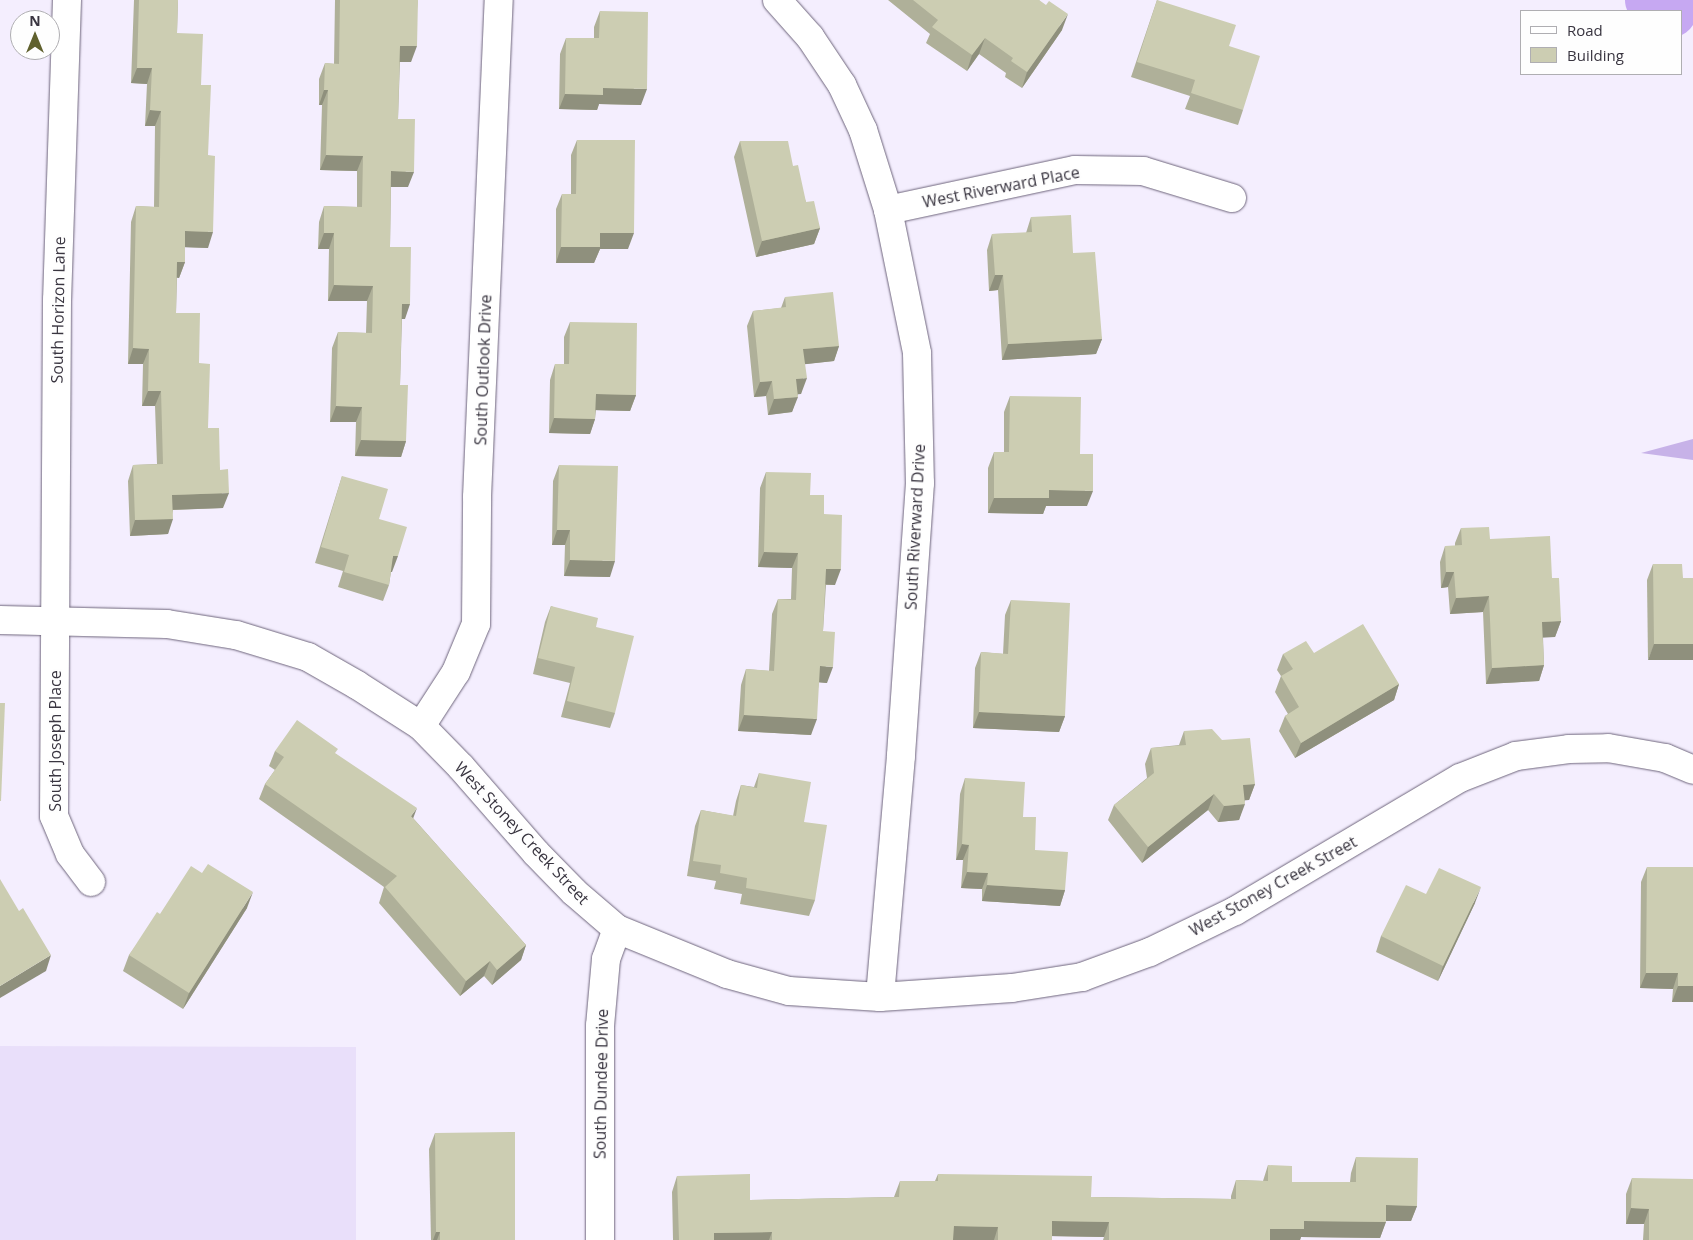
<!DOCTYPE html>
<html>
<head>
<meta charset="utf-8">
<style>
  body { margin:0 }
  #map { position:relative; width:1693px; height:1240px; overflow:hidden; background:#f4eefe; font-family:"Open Sans",sans-serif }
  div>[style] { position:absolute }
  [style*='--x'] { left:calc(var(--x)*1px); top:calc(var(--y)*1px); width:calc(var(--w)*1px); rotate:calc(var(--a)*1deg) }
  .built>* { inset:0; background:#e9dffa }
  .green>* { inset:0; background:#c7b2e8 }
  .river>* { height:54px; margin:-27px; padding:0 27px; transform-origin:27px; border-radius:27px; background:#c6a8f2 }
  .roads { filter:drop-shadow(0 0 1px #6e657c) drop-shadow(0 0 1px #6e657c) }
  .minor>* { height:28px; margin:-14px; padding:0 14px; transform-origin:14px; border-radius:14px; background:#fff }
  .wall>* { inset:0; background:#afb099 }
  .shaded-wall>* { inset:0; background:#8f907d }
  .building>* { inset:0; background:#cccdb2 }
  span { translate:-50% -50%; white-space:nowrap; text-align:center; line-height:1.15; -webkit-text-stroke:4.5px #fefefe; paint-order:stroke }
  .street-label { font-size:16px; color:#393540 }
  .legend { position:absolute; left:1520px; top:10px; width:162px; height:65px; box-sizing:border-box; background:#fefefe; border:1px solid #afaeb2; margin:0; padding:6px 9px; list-style:none; font-size:15px; color:#393540 }
  .legend li { display:flex; align-items:center; gap:10px; height:25px }
  .legend b { width:25px; border:1px solid #afaeb2 }
  .north { position:absolute; left:10px; top:10px; width:50px; height:50px; box-sizing:border-box; background:#fefefe; border:1px solid #afaeb2; border-radius:50%; rotate:0deg; font-size:14px; font-weight:700; line-height:20px; text-align:center; color:#393540 }
  .north::after { content:''; display:block; margin:auto; width:18px; height:22px; background:#60612e; clip-path:polygon(50% 0,100% 100%,50% 72%,0 100%) }
</style>
</head>
<body>
<div id="map">
  <div class="built">
    <div style="clip-path:polygon(0 1046px,356px 1047px,356px 1240px,0 1240px)"></div>
  </div>
  <div class="green">
    <div style="clip-path:polygon(1652px 0,1693px 0,1693px 25px,1682px 18px,1682px 11px,1670px 11px)"></div>
    <div style="clip-path:polygon(1693px 439px,1693px 460px,1641px 453px)"></div>
  </div>
  <div class="river">
    <div style="--x:1652;--y:0;--w:21;--a:31"></div>
  </div>
  <div class="roads">
    <div class="minor">
      <div style="--x:67;--y:0;--w:300;--a:91.9"></div>
      <div style="--x:57;--y:300;--w:516;--a:90.33"></div>
      <div style="--x:54;--y:816;--w:41;--a:67.2"></div>
      <div style="--x:70;--y:854;--w:35;--a:53"></div>
      <div style="--x:777;--y:0;--w:50;--a:48.3"></div>
      <div style="--x:810;--y:37;--w:58;--a:56.3"></div>
      <div style="--x:842;--y:85;--w:50;--a:65"></div>
      <div style="--x:863;--y:130;--w:84;--a:72.6"></div>
      <div style="--x:888;--y:210;--w:146;--a:78.5"></div>
      <div style="--x:917;--y:353;--w:130;--a:88.7"></div>
      <div style="--x:920;--y:483;--w:274;--a:94"></div>
      <div style="--x:901;--y:756;--w:242;--a:95"></div>
      <div style="--x:888;--y:210;--w:191;--a:-12.1"></div>
      <div style="--x:1075;--y:170;--w:68;--a:0.8"></div>
      <div style="--x:1143;--y:171;--w:93;--a:16.9"></div>
      <div style="--x:0;--y:620;--w:167;--a:1.4"></div>
      <div style="--x:167;--y:624;--w:70;--a:9.1"></div>
      <div style="--x:236;--y:635;--w:75;--a:17"></div>
      <div style="--x:308;--y:657;--w:56;--a:29.7"></div>
      <div style="--x:357;--y:685;--w:76;--a:32.6"></div>
      <div style="--x:421;--y:726;--w:57;--a:45.7"></div>
      <div style="--x:461;--y:767;--w:114;--a:48.9"></div>
      <div style="--x:536;--y:853;--w:54;--a:45.7"></div>
      <div style="--x:574;--y:892;--w:57;--a:40.7"></div>
      <div style="--x:617;--y:929;--w:119;--a:22.2"></div>
      <div style="--x:727;--y:974;--w:64;--a:15.3"></div>
      <div style="--x:789;--y:991;--w:91;--a:3.8"></div>
      <div style="--x:880;--y:997;--w:132;--a:-3.9"></div>
      <div style="--x:1012;--y:988;--w:71;--a:-8.9"></div>
      <div style="--x:1082;--y:977;--w:72;--a:-20.2"></div>
      <div style="--x:1150;--y:952;--w:94;--a:-25.8"></div>
      <div style="--x:1235;--y:911;--w:261;--a:-30.6"></div>
      <div style="--x:1460;--y:778;--w:60;--a:-21.4"></div>
      <div style="--x:1516;--y:756;--w:53;--a:-7.5"></div>
      <div style="--x:1569;--y:749;--w:39;--a:-1"></div>
      <div style="--x:1608;--y:748;--w:58;--a:10"></div>
      <div style="--x:1665;--y:758;--w:30;--a:23"></div>
      <div style="--x:421;--y:726;--w:64;--a:-57.1"></div>
      <div style="--x:456;--y:672;--w:52;--a:-67.4"></div>
      <div style="--x:476;--y:624;--w:127;--a:-89.5"></div>
      <div style="--x:477;--y:497;--w:497;--a:-87.5"></div>
      <div style="--x:600;--y:1240;--w:214;--a:-90"></div>
      <div style="--x:600;--y:1026;--w:67;--a:-84.9"></div>
      <div style="--x:606;--y:959;--w:32;--a:-70"></div>
    </div>
  </div>
  <div class="wall">
    <div style="clip-path:polygon(134px 0,178px 0,177px 33px,201px 85px,208px 155px,208px 248px,185px 247px,185px 262px,179px 278px,177px 277px,176px 313px,199px 363px,208px 428px,220px 470px,223px 508px,173px 510px,168px 534px,130px 536px,128px 481px,133px 465px,157px 464px,155px 406px,142px 406px,143px 364px,128px 364px,131px 222px,136px 206px,154px 207px,155px 126px,145px 126px,147px 84px,131px 83px)"></div>
    <div style="clip-path:polygon(335px 0,418px 0,411px 62px,400px 62px,398px 119px,408px 187px,391px 187px,390px 247px,405px 319px,402px 319px,400px 385px,406px 441px,401px 457px,355px 456px,356px 422px,330px 422px,332px 348px,338px 332px,366px 333px,367px 301px,328px 301px,329px 249px,318px 249px,319px 222px,324px 206px,357px 207px,357px 171px,320px 170px,322px 105px,319px 105px,319px 79px,325px 63px,334px 64px)"></div>
    <div style="clip-path:polygon(888px 0,1039px 0,1062px 30px,1022px 88px,1005px 77px,1006px 73px,979px 54px,967px 71px,926px 43px,930px 34px)"></div>
    <div style="clip-path:polygon(1157px 0,1229px 46px,1243px 110px,1238px 125px,1185px 109px,1190px 96px,1131px 77px)"></div>
    <div style="clip-path:polygon(600px 11px,641px 105px,599px 104px,597px 110px,559px 109px,560px 54px,566px 38px,594px 38px,594px 27px)"></div>
    <div style="clip-path:polygon(577px 140px,628px 249px,600px 249px,594px 263px,556px 263px,556px 209px,562px 194px,571px 194px,571px 155px)"></div>
    <div style="clip-path:polygon(740px 141px,793px 166px,806px 202px,820px 228px,814px 244px,756px 257px,734px 157px)"></div>
    <div style="clip-path:polygon(1031px 217px,1073px 253px,1102px 339px,1096px 354px,1002px 360px,998px 290px,989px 291px,987px 250px,992px 234px,1026px 233px)"></div>
    <div style="clip-path:polygon(785px 297px,839px 346px,834px 361px,805px 364px,801px 394px,798px 394px,792px 412px,768px 415px,766px 396px,754px 397px,747px 326px,753px 311px,781px 308px)"></div>
    <div style="clip-path:polygon(570px 322px,636px 395px,630px 411px,596px 410px,595px 419px,590px 434px,549px 433px,550px 380px,555px 364px,564px 364px,564px 337px)"></div>
    <div style="clip-path:polygon(1010px 396px,1080px 454px,1087px 506px,1046px 506px,1043px 514px,988px 513px,988px 468px,994px 452px,1004px 452px,1004px 412px)"></div>
    <div style="clip-path:polygon(559px 465px,610px 577px,564px 576px,565px 545px,552px 545px,553px 481px)"></div>
    <div style="clip-path:polygon(766px 472px,810px 495px,824px 514px,835px 585px,826px 585px,823px 631px,827px 683px,819px 682px,811px 735px,738px 731px,741px 685px,746px 669px,769px 671px,772px 614px,778px 599px,791px 599px,792px 568px,758px 567px,760px 488px)"></div>
    <div style="clip-path:polygon(342px 476px,379px 519px,392px 572px,391px 572px,389px 585px,383px 601px,338px 587px,343px 571px,315px 563px,337px 492px)"></div>
    <div style="clip-path:polygon(1461px 528px,1490px 539px,1552px 578px,1561px 621px,1555px 637px,1543px 637px,1544px 665px,1539px 681px,1486px 684px,1483px 612px,1450px 614px,1448px 587px,1441px 588px,1440px 562px,1445px 546px,1455px 546px,1455px 543px)"></div>
    <div style="clip-path:polygon(1653px 564px,1683px 578px,1648px 660px,1647px 580px)"></div>
    <div style="clip-path:polygon(1011px 600px,1065px 716px,1059px 732px,973px 728px,975px 668px,981px 652px,1003px 654px,1005px 615px)"></div>
    <div style="clip-path:polygon(551px 606px,596px 627px,615px 713px,610px 728px,561px 717px,570px 683px,533px 674px,545px 622px)"></div>
    <div style="clip-path:polygon(1314px 653px,1399px 684px,1394px 700px,1295px 758px,1279px 731px,1285px 716px,1288px 714px,1275px 692px,1281px 676px,1277px 670px,1283px 654px)"></div>
    <div style="clip-path:polygon(1184px 731px,1255px 784px,1249px 800px,1245px 800px,1239px 820px,1218px 822px,1208px 810px,1142px 863px,1108px 820px,1114px 805px,1147px 778px,1145px 764px,1151px 748px,1179px 745px)"></div>
    <div style="clip-path:polygon(275px 751px,336px 754px,413px 818px,526px 945px,521px 960px,492px 985px,484px 976px,460px 996px,379px 903px,384px 887px,259px 799px,265px 784px,275px 770px,269px 766px)"></div>
    <div style="clip-path:polygon(759px 773px,804px 822px,815px 900px,809px 916px,740px 904px,742px 894px,714px 889px,716px 881px,687px 876px,695px 826px,701px 810px,733px 816px,736px 801px,741px 785px,754px 787px)"></div>
    <div style="clip-path:polygon(965px 778px,1023px 817px,1035px 850px,1065px 890px,1060px 906px,982px 901px,982px 889px,961px 888px,963px 860px,956px 860px,960px 794px)"></div>
    <div style="clip-path:polygon(1647px 867px,1693px 1002px,1672px 1002px,1673px 989px,1640px 988px,1641px 882px)"></div>
    <div style="clip-path:polygon(1426px 894px,1475px 903px,1438px 981px,1376px 952px,1381px 936px)"></div>
    <div style="clip-path:polygon(247px 908px,183px 1009px,123px 971px,129px 955px,160px 914px)"></div>
    <div style="clip-path:polygon(435px 1133px,515px 1240px,431px 1240px,429px 1149px)"></div>
    <div style="clip-path:polygon(1356px 1157px,1417px 1206px,1411px 1221px,1386px 1221px,1380px 1238px,1301px 1237px,1300px 1240px,1103px 1240px,1104px 1237px,1052px 1236px,1052px 1240px,673px 1240px,672px 1192px,677px 1176px,750px 1200px,894px 1197px,900px 1181px,935px 1181px,938px 1174px,1091px 1197px,1231px 1199px,1231px 1196px,1236px 1180px,1263px 1181px,1268px 1165px,1292px 1182px,1350px 1182px,1351px 1173px)"></div>
    <div style="clip-path:polygon(1632px 1178px,1693px 1240px,1643px 1240px,1644px 1224px,1626px 1224px,1626px 1194px)"></div>
  </div>
  <div class="shaded-wall">
    <div style="clip-path:polygon(1068px 14px,1062px 30px,1022px 88px,1027px 72px)"></div>
    <div style="clip-path:polygon(985px 38px,979px 54px,967px 71px,972px 55px)"></div>
    <div style="clip-path:polygon(400px 46px,417px 46px,411px 62px,395px 62px)"></div>
    <div style="clip-path:polygon(137px 68px,152px 68px,147px 84px,131px 83px)"></div>
    <div style="clip-path:polygon(603px 88px,647px 89px,641px 105px,599px 104px,597px 110px,559px 109px,565px 94px)"></div>
    <div style="clip-path:polygon(324px 90px,328px 90px,322px 105px,319px 105px)"></div>
    <div style="clip-path:polygon(150px 110px,161px 111px,155px 126px,145px 126px)"></div>
    <div style="clip-path:polygon(326px 155px,363px 156px,357px 171px,320px 170px)"></div>
    <div style="clip-path:polygon(391px 171px,414px 172px,408px 187px,385px 187px)"></div>
    <div style="clip-path:polygon(820px 228px,814px 244px,756px 257px,762px 241px)"></div>
    <div style="clip-path:polygon(185px 231px,213px 232px,208px 248px,179px 247px)"></div>
    <div style="clip-path:polygon(324px 233px,334px 233px,329px 249px,318px 249px)"></div>
    <div style="clip-path:polygon(600px 233px,634px 233px,628px 249px,600px 249px,594px 263px,556px 263px,561px 247px)"></div>
    <div style="clip-path:polygon(177px 262px,185px 262px,179px 278px,171px 277px)"></div>
    <div style="clip-path:polygon(995px 275px,1003px 275px,998px 290px,989px 291px)"></div>
    <div style="clip-path:polygon(334px 285px,373px 286px,367px 301px,328px 301px)"></div>
    <div style="clip-path:polygon(402px 304px,410px 304px,405px 319px,396px 319px)"></div>
    <div style="clip-path:polygon(1102px 339px,1096px 354px,1002px 360px,1008px 344px)"></div>
    <div style="clip-path:polygon(839px 346px,834px 361px,798px 365px,803px 349px)"></div>
    <div style="clip-path:polygon(133px 348px,149px 349px,143px 364px,128px 364px)"></div>
    <div style="clip-path:polygon(807px 378px,801px 394px,790px 395px,796px 379px)"></div>
    <div style="clip-path:polygon(772px 381px,766px 396px,754px 397px,760px 382px)"></div>
    <div style="clip-path:polygon(148px 391px,161px 391px,155px 406px,142px 406px)"></div>
    <div style="clip-path:polygon(596px 394px,636px 395px,630px 411px,590px 410px)"></div>
    <div style="clip-path:polygon(798px 397px,792px 412px,768px 415px,774px 399px)"></div>
    <div style="clip-path:polygon(336px 406px,362px 407px,356px 422px,330px 422px)"></div>
    <div style="clip-path:polygon(554px 418px,595px 419px,590px 434px,549px 433px)"></div>
    <div style="clip-path:polygon(361px 440px,406px 441px,401px 457px,355px 456px)"></div>
    <div style="clip-path:polygon(1049px 490px,1093px 491px,1087px 506px,1046px 506px,1043px 514px,988px 513px,994px 498px)"></div>
    <div style="clip-path:polygon(229px 493px,223px 508px,167px 510px,172px 495px)"></div>
    <div style="clip-path:polygon(173px 519px,168px 534px,130px 536px,135px 520px)"></div>
    <div style="clip-path:polygon(557px 530px,570px 530px,565px 545px,552px 545px)"></div>
    <div style="clip-path:polygon(764px 552px,798px 553px,792px 568px,758px 567px)"></div>
    <div style="clip-path:polygon(393px 556px,398px 556px,392px 572px,387px 572px)"></div>
    <div style="clip-path:polygon(570px 560px,615px 561px,610px 577px,564px 576px)"></div>
    <div style="clip-path:polygon(826px 569px,841px 569px,835px 585px,821px 584px)"></div>
    <div style="clip-path:polygon(1446px 572px,1454px 572px,1448px 587px,1441px 588px)"></div>
    <div style="clip-path:polygon(1489px 596px,1483px 612px,1450px 614px,1456px 598px)"></div>
    <div style="clip-path:polygon(1561px 621px,1555px 637px,1537px 638px,1542px 622px)"></div>
    <div style="clip-path:polygon(1654px 644px,1693px 644px,1693px 660px,1648px 660px)"></div>
    <div style="clip-path:polygon(1544px 665px,1539px 681px,1486px 684px,1492px 668px)"></div>
    <div style="clip-path:polygon(820px 666px,833px 667px,827px 683px,814px 682px)"></div>
    <div style="clip-path:polygon(1399px 684px,1394px 700px,1295px 758px,1301px 743px)"></div>
    <div style="clip-path:polygon(979px 712px,1065px 716px,1059px 732px,973px 728px)"></div>
    <div style="clip-path:polygon(744px 715px,817px 719px,811px 735px,738px 731px)"></div>
    <div style="clip-path:polygon(1255px 784px,1249px 800px,1238px 801px,1243px 785px)"></div>
    <div style="clip-path:polygon(1214px 794px,1208px 810px,1142px 863px,1148px 847px)"></div>
    <div style="clip-path:polygon(1245px 804px,1239px 820px,1218px 822px,1224px 806px)"></div>
    <div style="clip-path:polygon(417px 808px,411px 824px,411px 816px)"></div>
    <div style="clip-path:polygon(962px 844px,969px 845px,963px 860px,956px 860px)"></div>
    <div style="clip-path:polygon(967px 872px,988px 873px,982px 889px,961px 888px)"></div>
    <div style="clip-path:polygon(987px 885px,1065px 890px,1060px 906px,982px 901px)"></div>
    <div style="clip-path:polygon(1481px 887px,1475px 903px,1438px 981px,1443px 966px)"></div>
    <div style="clip-path:polygon(253px 892px,247px 908px,183px 1009px,189px 993px)"></div>
    <div style="clip-path:polygon(526px 945px,521px 960px,492px 985px,497px 970px)"></div>
    <div style="clip-path:polygon(51px 955px,46px 971px,0 998px,0 986px)"></div>
    <div style="clip-path:polygon(490px 961px,484px 976px,460px 996px,466px 981px)"></div>
    <div style="clip-path:polygon(1646px 973px,1678px 973px,1673px 989px,1640px 988px)"></div>
    <div style="clip-path:polygon(1678px 986px,1693px 986px,1693px 1002px,1672px 1002px)"></div>
    <div style="clip-path:polygon(1386px 1205px,1417px 1206px,1411px 1221px,1381px 1221px)"></div>
    <div style="clip-path:polygon(1631px 1208px,1649px 1209px,1644px 1224px,1626px 1224px)"></div>
    <div style="clip-path:polygon(1052px 1221px,1109px 1222px,1104px 1237px,1046px 1236px)"></div>
    <div style="clip-path:polygon(1304px 1221px,1386px 1222px,1380px 1238px,1301px 1237px,1300px 1240px,1266px 1240px,1270px 1229px)"></div>
    <div style="clip-path:polygon(954px 1226px,998px 1227px,994px 1240px,939px 1240px)"></div>
    <div style="clip-path:polygon(436px 1232px,440px 1232px,437px 1240px,433px 1240px)"></div>
    <div style="clip-path:polygon(772px 1232px,769px 1240px,712px 1240px,714px 1233px)"></div>
  </div>
  <div class="building">
    <div style="clip-path:polygon(139px 0,178px 0,177px 33px,203px 34px,201px 85px,211px 85px,208px 155px,215px 156px,213px 232px,185px 231px,185px 262px,177px 262px,176px 313px,200px 313px,199px 363px,210px 364px,208px 428px,219px 428px,220px 470px,228px 469px,229px 493px,172px 495px,173px 519px,135px 520px,133px 465px,163px 464px,161px 391px,148px 391px,149px 349px,133px 348px,136px 206px,159px 207px,161px 111px,150px 110px,152px 68px,137px 68px)"></div>
    <div style="clip-path:polygon(340px 0,418px 0,417px 46px,400px 46px,398px 119px,415px 119px,414px 172px,391px 171px,390px 247px,411px 247px,410px 304px,402px 304px,400px 385px,408px 385px,406px 441px,361px 440px,362px 407px,336px 406px,338px 332px,372px 333px,373px 286px,334px 285px,334px 233px,324px 233px,324px 206px,362px 207px,363px 156px,326px 155px,328px 90px,324px 90px,325px 63px,339px 64px)"></div>
    <div style="clip-path:polygon(913px 0,1039px 0,1046px 5px,1049px 1px,1068px 14px,1027px 72px,1011px 61px,1013px 58px,985px 38px,972px 55px,932px 27px,938px 20px)"></div>
    <div style="clip-path:polygon(1157px 0,1236px 25px,1229px 46px,1260px 56px,1243px 110px,1191px 93px,1195px 80px,1137px 62px)"></div>
    <div style="clip-path:polygon(600px 11px,648px 12px,647px 89px,603px 88px,603px 95px,565px 94px,566px 38px,599px 38px)"></div>
    <div style="clip-path:polygon(577px 140px,635px 140px,634px 233px,600px 233px,600px 247px,561px 247px,562px 194px,576px 194px)"></div>
    <div style="clip-path:polygon(740px 141px,788px 141px,793px 166px,798px 165px,806px 202px,814px 201px,820px 228px,762px 241px)"></div>
    <div style="clip-path:polygon(1071px 215px,1073px 253px,1095px 252px,1102px 339px,1008px 344px,1003px 275px,995px 275px,992px 234px,1032px 232px,1031px 217px)"></div>
    <div style="clip-path:polygon(833px 292px,839px 346px,803px 349px,807px 378px,796px 379px,798px 397px,774px 399px,772px 381px,760px 382px,753px 311px,786px 307px,785px 297px)"></div>
    <div style="clip-path:polygon(570px 322px,637px 323px,636px 395px,596px 394px,595px 419px,554px 418px,555px 364px,569px 364px)"></div>
    <div style="clip-path:polygon(1010px 396px,1081px 397px,1080px 454px,1093px 454px,1093px 491px,1049px 490px,1049px 498px,994px 498px,994px 452px,1009px 452px)"></div>
    <div style="clip-path:polygon(559px 465px,618px 466px,615px 561px,570px 560px,570px 530px,557px 530px)"></div>
    <div style="clip-path:polygon(766px 472px,811px 473px,810px 495px,824px 495px,824px 514px,842px 515px,841px 569px,826px 569px,823px 631px,835px 632px,833px 667px,820px 666px,817px 719px,744px 715px,746px 669px,774px 671px,778px 599px,796px 600px,798px 553px,764px 552px)"></div>
    <div style="clip-path:polygon(342px 476px,388px 489px,379px 519px,407px 527px,398px 556px,393px 556px,389px 585px,344px 572px,349px 555px,321px 547px)"></div>
    <div style="clip-path:polygon(1489px 527px,1490px 539px,1550px 536px,1552px 578px,1559px 578px,1561px 621px,1542px 622px,1544px 665px,1492px 668px,1489px 596px,1456px 598px,1454px 572px,1446px 572px,1445px 546px,1462px 545px,1461px 528px)"></div>
    <div style="clip-path:polygon(1653px 564px,1682px 564px,1683px 578px,1693px 578px,1693px 644px,1654px 644px)"></div>
    <div style="clip-path:polygon(1011px 600px,1070px 603px,1065px 716px,979px 712px,981px 652px,1008px 654px)"></div>
    <div style="clip-path:polygon(551px 606px,598px 618px,596px 627px,634px 636px,615px 713px,567px 701px,575px 667px,538px 658px)"></div>
    <div style="clip-path:polygon(1363px 624px,1399px 684px,1301px 743px,1285px 716px,1299px 707px,1281px 676px,1293px 669px,1283px 654px,1306px 641px,1314px 653px)"></div>
    <div style="clip-path:polygon(0 703px,5px 703px,1px 801px,0 801px)"></div>
    <div style="clip-path:polygon(297px 720px,338px 749px,335px 753px,417px 808px,411px 816px,526px 945px,497px 970px,490px 961px,466px 981px,385px 887px,397px 876px,265px 784px,284px 757px,275px 751px)"></div>
    <div style="clip-path:polygon(1212px 729px,1222px 740px,1250px 738px,1255px 784px,1243px 785px,1245px 804px,1224px 806px,1214px 794px,1148px 847px,1114px 805px,1154px 773px,1151px 748px,1186px 745px,1184px 731px)"></div>
    <div style="clip-path:polygon(759px 773px,811px 782px,804px 822px,827px 825px,815px 900px,746px 888px,747px 878px,720px 873px,721px 865px,693px 861px,701px 810px,736px 816px,741px 785px,757px 788px)"></div>
    <div style="clip-path:polygon(965px 778px,1025px 782px,1023px 817px,1036px 817px,1035px 850px,1068px 852px,1065px 890px,987px 885px,988px 873px,967px 872px,969px 845px,962px 844px)"></div>
    <div style="clip-path:polygon(208px 864px,253px 892px,189px 993px,129px 955px,157px 912px,160px 914px,191px 866px,202px 873px)"></div>
    <div style="clip-path:polygon(1647px 867px,1693px 867px,1693px 986px,1678px 986px,1678px 973px,1646px 973px)"></div>
    <div style="clip-path:polygon(1439px 868px,1481px 887px,1443px 966px,1381px 936px,1406px 885px,1426px 894px)"></div>
    <div style="clip-path:polygon(0 879px,19px 911px,23px 908px,51px 955px,0 986px)"></div>
    <div style="clip-path:polygon(515px 1132px,515px 1240px,440px 1240px,440px 1232px,436px 1232px,435px 1133px)"></div>
    <div style="clip-path:polygon(1356px 1157px,1418px 1158px,1417px 1206px,1386px 1205px,1386px 1222px,1304px 1221px,1304px 1229px,1270px 1229px,1270px 1240px,1109px 1240px,1109px 1222px,1052px 1221px,1052px 1240px,998px 1240px,998px 1227px,954px 1226px,953px 1240px,772px 1240px,772px 1232px,714px 1233px,714px 1240px,679px 1240px,677px 1176px,750px 1174px,750px 1200px,899px 1197px,900px 1181px,938px 1181px,938px 1174px,1092px 1176px,1091px 1197px,1236px 1199px,1236px 1180px,1268px 1181px,1268px 1165px,1292px 1166px,1292px 1182px,1356px 1182px)"></div>
    <div style="clip-path:polygon(1632px 1178px,1693px 1179px,1693px 1240px,1649px 1240px,1649px 1209px,1631px 1208px)"></div>
  </div>
  <div class="street-label">
    <span style="left:1001px;top:187px;rotate:-11deg">West Riverward Place</span>
    <span style="left:58px;top:310px;rotate:-89deg">South Horizon Lane</span>
    <span style="left:483px;top:370px;rotate:-88deg">South Outlook Drive</span>
    <span style="left:915px;top:527px;rotate:-87deg">South Riverward Drive</span>
    <span style="left:55px;top:741px;rotate:-90deg">South Joseph Place</span>
    <span style="left:522px;top:833px;rotate:47deg">West Stoney Creek Street</span>
    <span style="left:1273px;top:886px;rotate:-29deg">West Stoney Creek Street</span>
    <span style="left:601px;top:1084px;rotate:-89deg">South Dundee Drive</span>
  </div>
  <ul class="legend">
  <li><b style="height:6px;background:#fff"></b>Road</li>
  <li><b style="height:14px;background:#cccdb2"></b>Building</li>
  </ul>
  <div class="north">N</div>
</div>
</body>
</html>
